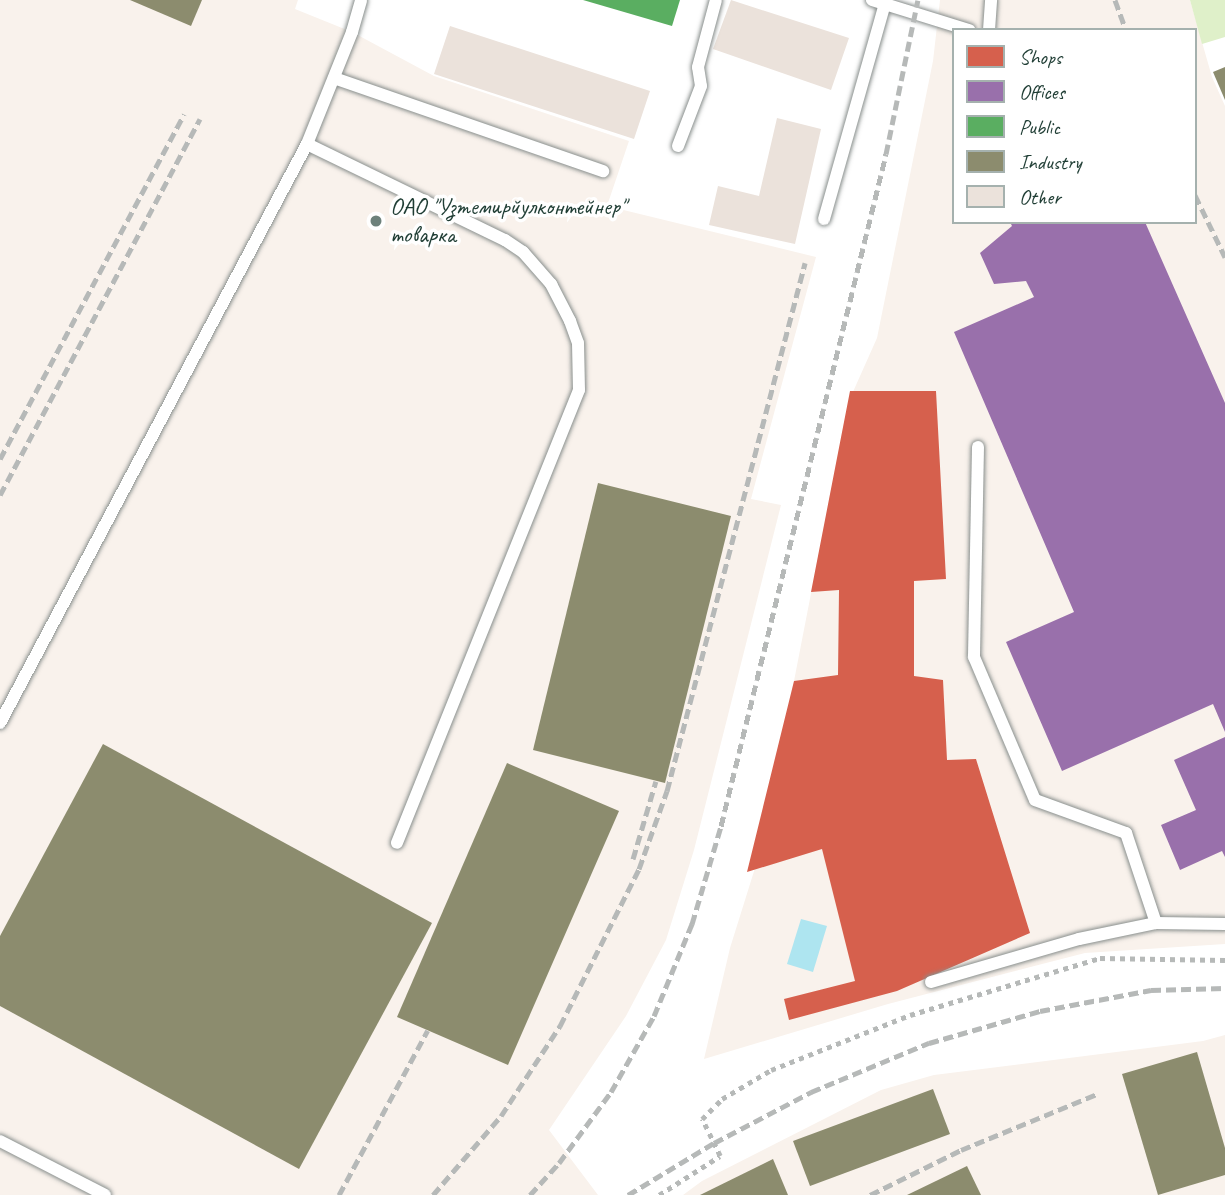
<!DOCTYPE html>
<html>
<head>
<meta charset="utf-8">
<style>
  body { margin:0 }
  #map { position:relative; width:1225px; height:1195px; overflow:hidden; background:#fff; font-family:Caveat,sans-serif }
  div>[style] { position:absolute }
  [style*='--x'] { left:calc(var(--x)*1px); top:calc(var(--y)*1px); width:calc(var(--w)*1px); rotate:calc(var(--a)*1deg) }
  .built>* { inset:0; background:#f9f2ec }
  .green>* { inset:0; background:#dff0c9 }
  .water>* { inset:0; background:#aee5f0 }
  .shops>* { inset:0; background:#d6604d }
  .offices>* { inset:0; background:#9970ab }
  .public>* { inset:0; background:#5aae61 }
  .industry>* { inset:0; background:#8c8c6e }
  .building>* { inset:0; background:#ebe2db }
  .path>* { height:4.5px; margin-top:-2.25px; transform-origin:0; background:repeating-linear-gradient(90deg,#b6b9b8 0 5px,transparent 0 10px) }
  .roads { filter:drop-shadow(0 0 2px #898f8d) drop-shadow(0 0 2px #898f8d) }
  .lane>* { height:12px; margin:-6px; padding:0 6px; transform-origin:6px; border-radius:6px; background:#fff }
  .rail>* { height:5px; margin-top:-2.5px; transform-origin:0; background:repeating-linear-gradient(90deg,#b6b9b8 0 10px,transparent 0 15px) }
  .dots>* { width:19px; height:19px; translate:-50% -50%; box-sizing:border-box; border:4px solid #fff; border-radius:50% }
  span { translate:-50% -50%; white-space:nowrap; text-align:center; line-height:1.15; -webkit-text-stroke:7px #fff; paint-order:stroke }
  .poi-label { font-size:24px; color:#1f3d34 }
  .left { translate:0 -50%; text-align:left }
  .legend { position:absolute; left:952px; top:28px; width:245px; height:196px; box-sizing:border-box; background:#fff; border:2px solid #a5b1ae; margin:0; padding:9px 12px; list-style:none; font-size:21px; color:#1f3d34 }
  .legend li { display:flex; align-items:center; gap:14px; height:35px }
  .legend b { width:35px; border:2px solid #a5b1ae }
</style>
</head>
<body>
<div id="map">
  <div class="built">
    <div style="clip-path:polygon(0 0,298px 0,295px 9px,352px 32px,434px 76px,629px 141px,607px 206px,816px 257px,751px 499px,781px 505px,694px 850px,666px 940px,626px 1016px,549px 1130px,598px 1195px,0 1195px)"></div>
    <div style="clip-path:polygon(evenodd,940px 0,1190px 0,1212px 77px,1225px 106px,1225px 944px,1085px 953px,888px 1004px,704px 1059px,730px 948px,785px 772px,794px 681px,848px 403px,877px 338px,933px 61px,940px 0,954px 30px,1195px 30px,1195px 222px,954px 222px,954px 30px)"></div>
    <div style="clip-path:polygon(1225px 1035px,1225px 1195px,683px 1195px,702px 1181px,881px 1090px,934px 1075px,1203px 1041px)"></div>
  </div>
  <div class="green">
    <div style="clip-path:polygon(1190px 0,1225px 0,1225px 37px,1202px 44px)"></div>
  </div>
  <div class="water">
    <div style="clip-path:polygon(801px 919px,827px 926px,813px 972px,787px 964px)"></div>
  </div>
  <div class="shops">
    <div style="clip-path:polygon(850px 391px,936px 391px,946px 579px,914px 581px,914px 676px,943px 680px,947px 760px,976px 759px,1030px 933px,897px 991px,789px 1020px,784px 999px,855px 981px,822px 849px,747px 872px,794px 681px,838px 675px,839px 590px,811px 592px)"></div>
  </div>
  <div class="offices">
    <div style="clip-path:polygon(1010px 222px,1145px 222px,1225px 403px,1225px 732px,1213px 704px,1062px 771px,1006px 642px,1074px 612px,954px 332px,1034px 297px,1026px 281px,994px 284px,980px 253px,1012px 226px)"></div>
    <div style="clip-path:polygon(1225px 737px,1225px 857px,1222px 851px,1180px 870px,1161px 825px,1196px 810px,1174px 760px)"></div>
  </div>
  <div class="public">
    <div style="clip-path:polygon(583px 0,680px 0,672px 26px)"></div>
  </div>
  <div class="industry">
    <div style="clip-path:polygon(130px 0,202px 0,191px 26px)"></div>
    <div style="clip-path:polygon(1225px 67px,1225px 100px,1213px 72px)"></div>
    <div style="clip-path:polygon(598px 483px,731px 516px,665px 783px,533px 750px)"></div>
    <div style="clip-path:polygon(103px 744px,432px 923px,299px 1169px,0 1006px,0 936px)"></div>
    <div style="clip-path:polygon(507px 763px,619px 811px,508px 1065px,397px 1017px)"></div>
    <div style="clip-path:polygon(1197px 1052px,1225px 1148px,1225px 1175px,1158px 1195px,1122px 1074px)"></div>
    <div style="clip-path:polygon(933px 1089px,950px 1134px,810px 1186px,793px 1141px)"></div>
    <div style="clip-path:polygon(773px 1159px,788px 1195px,700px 1195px)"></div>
    <div style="clip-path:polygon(967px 1166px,981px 1195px,907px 1195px)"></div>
  </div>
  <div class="building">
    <div style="clip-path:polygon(731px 0,849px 38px,831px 90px,713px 49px)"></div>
    <div style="clip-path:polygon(450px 26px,650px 91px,634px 139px,434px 74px)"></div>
    <div style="clip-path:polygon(777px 118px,821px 129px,795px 244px,709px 225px,718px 186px,759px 196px)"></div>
  </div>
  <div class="path">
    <div style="--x:659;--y:1195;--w:72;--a:-32.6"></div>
    <div style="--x:720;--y:1156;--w:41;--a:-115.9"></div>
    <div style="--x:702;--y:1119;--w:28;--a:-45"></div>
    <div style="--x:722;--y:1099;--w:57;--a:-30.6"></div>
    <div style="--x:771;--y:1070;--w:149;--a:-21.6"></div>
    <div style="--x:910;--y:1015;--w:198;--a:-16.7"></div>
    <div style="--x:1100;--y:958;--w:125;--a:0.9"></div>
  </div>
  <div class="roads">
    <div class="lane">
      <div style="--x:872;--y:0;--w:102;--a:17.2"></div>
      <div style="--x:989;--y:30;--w:30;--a:-86"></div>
      <div style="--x:334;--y:78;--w:285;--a:19.1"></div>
      <div style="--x:307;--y:144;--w:220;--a:25.9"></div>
      <div style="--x:505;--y:240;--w:22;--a:34"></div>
      <div style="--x:523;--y:252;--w:43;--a:48.8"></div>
      <div style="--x:551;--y:284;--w:42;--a:62.8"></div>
      <div style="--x:570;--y:321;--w:23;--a:70"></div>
      <div style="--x:578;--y:343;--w:47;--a:88.8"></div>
      <div style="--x:579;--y:390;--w:488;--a:111.9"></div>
      <div style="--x:678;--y:146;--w:64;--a:-69"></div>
      <div style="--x:701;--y:86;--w:19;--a:-99"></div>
      <div style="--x:698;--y:67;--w:69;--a:-75"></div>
      <div style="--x:824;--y:219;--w:223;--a:-74.2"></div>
      <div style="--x:978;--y:447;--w:210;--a:91.1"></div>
      <div style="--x:974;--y:657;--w:155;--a:66.9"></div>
      <div style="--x:1035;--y:800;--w:97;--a:19.9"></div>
      <div style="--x:1126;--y:833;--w:95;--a:71.6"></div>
      <div style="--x:1156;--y:923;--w:69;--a:0.8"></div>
      <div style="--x:0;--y:723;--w:655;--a:-62.07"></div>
      <div style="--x:307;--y:144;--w:121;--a:-68.1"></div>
      <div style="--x:352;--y:32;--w:33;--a:-74"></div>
      <div style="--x:931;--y:982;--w:154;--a:-16.2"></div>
      <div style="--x:1079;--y:939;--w:79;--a:-11.7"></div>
      <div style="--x:0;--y:1141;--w:118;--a:27.2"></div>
    </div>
  </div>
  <div class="rail">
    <div style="--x:1115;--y:0;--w:32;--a:70"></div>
    <div style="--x:1195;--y:195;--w:69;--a:64.2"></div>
    <div style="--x:0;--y:459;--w:391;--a:-61.9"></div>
    <div style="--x:0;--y:495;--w:426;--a:-62"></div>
    <div style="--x:633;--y:859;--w:81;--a:-73.6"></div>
    <div style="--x:339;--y:1195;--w:187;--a:-61.7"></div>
    <div style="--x:433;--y:1195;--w:104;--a:-49.3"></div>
    <div style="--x:501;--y:1116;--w:108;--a:-56.8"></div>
    <div style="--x:560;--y:1026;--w:176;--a:-63.3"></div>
    <div style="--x:639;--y:869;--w:83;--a:-70.3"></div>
    <div style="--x:667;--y:791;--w:546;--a:-75.35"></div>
    <div style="--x:530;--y:1195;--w:43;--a:-47.8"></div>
    <div style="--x:559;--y:1163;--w:88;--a:-53.8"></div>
    <div style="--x:611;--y:1092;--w:87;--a:-60.5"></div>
    <div style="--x:654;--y:1016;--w:100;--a:-67.6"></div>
    <div style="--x:692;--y:924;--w:102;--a:-73.5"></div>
    <div style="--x:721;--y:826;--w:692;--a:-76.2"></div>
    <div style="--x:886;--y:154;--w:157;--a:-78.3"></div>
    <div style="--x:628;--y:1195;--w:100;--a:-31.2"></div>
    <div style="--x:714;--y:1143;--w:110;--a:-27.7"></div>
    <div style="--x:811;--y:1092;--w:128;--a:-22.6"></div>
    <div style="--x:929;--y:1043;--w:116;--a:-16.1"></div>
    <div style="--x:1040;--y:1011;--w:113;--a:-10.7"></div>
    <div style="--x:1151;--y:990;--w:74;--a:-1.5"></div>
    <div style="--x:870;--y:1195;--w:102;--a:-26.3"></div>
    <div style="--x:961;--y:1150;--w:149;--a:-22.4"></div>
  </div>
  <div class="dots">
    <div style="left:376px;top:221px;background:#6d817b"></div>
  </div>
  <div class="poi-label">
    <span class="left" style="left:390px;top:221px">ОАО "Узтемирйулконтейнер"<br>товарка</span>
  </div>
  <ul class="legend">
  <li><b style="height:19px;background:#d6604d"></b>Shops</li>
  <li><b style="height:19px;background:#9970ab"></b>Offices</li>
  <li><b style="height:19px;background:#5aae61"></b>Public</li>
  <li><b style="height:19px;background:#8c8c6e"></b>Industry</li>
  <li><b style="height:19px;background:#ebe2db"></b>Other</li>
  </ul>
</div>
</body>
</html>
